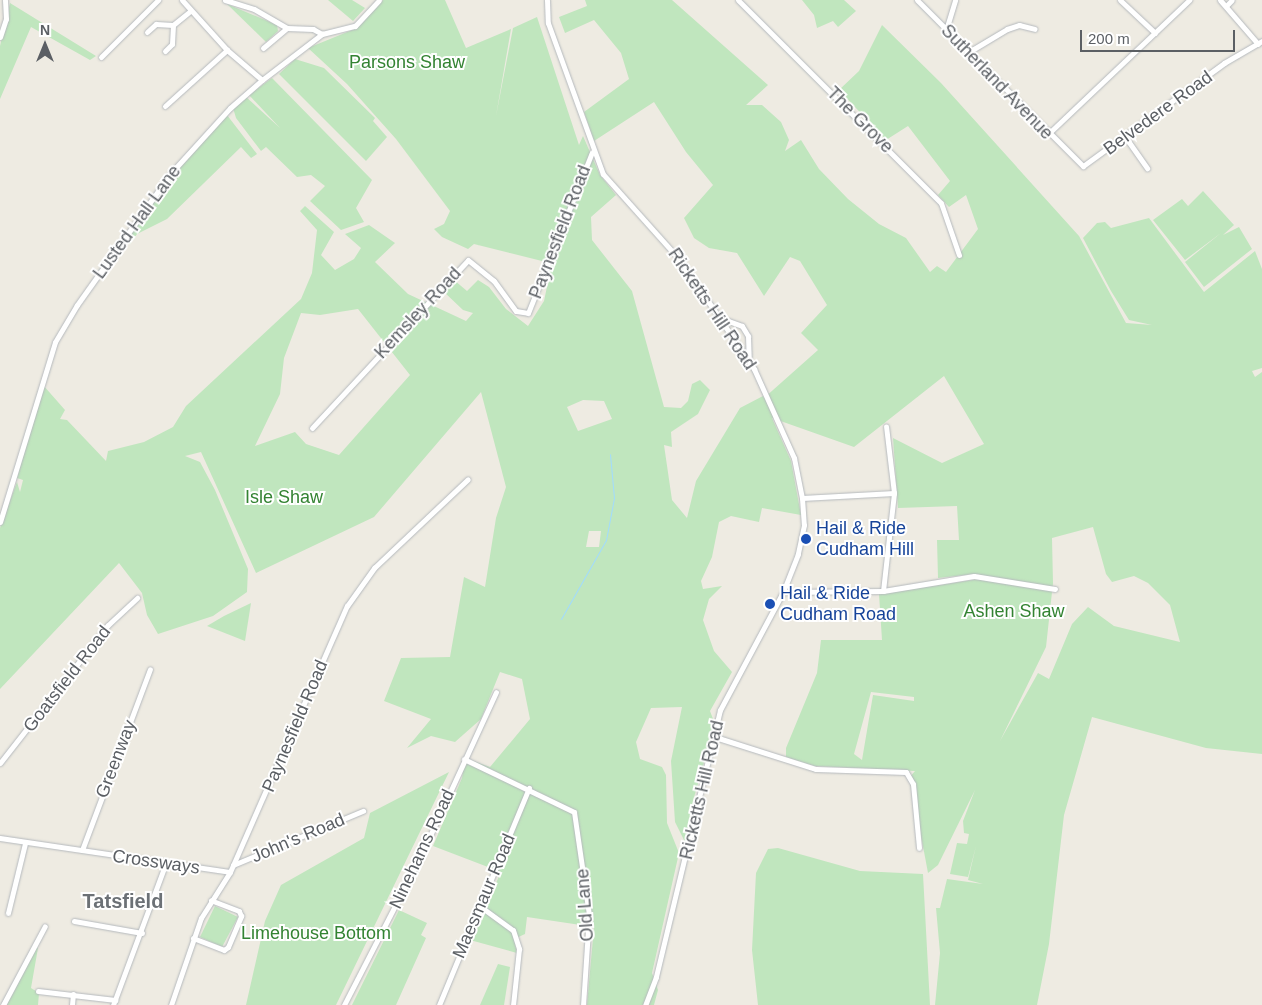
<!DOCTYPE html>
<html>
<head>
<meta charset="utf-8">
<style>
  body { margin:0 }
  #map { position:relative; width:1262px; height:1005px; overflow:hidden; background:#eeebe2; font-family:Arial,sans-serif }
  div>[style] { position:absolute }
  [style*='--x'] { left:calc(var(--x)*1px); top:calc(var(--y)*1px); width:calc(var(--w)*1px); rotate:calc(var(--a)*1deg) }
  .green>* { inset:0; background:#c0e6be }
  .stream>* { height:1px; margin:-0.5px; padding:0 0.5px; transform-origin:0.5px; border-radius:0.5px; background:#a1dbff }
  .roads { filter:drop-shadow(0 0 1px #b5b9bd) drop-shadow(0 0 1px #b5b9bd) }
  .minor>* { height:5px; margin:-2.5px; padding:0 2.5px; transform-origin:2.5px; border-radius:2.5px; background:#fff }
  .dots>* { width:14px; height:14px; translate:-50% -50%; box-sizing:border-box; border:2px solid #fff; border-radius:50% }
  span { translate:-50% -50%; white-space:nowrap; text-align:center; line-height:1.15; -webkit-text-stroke:4px #fff; paint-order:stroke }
  .park-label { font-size:18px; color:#338332 }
  .street-label { font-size:18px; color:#5b5f64 }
  .transit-label { font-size:18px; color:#164399 }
  .left { translate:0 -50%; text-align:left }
  .quarter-label { font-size:20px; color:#6c7176; font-weight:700 }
  .north { position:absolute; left:20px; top:20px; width:50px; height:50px; -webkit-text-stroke:4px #fff; paint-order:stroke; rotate:0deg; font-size:14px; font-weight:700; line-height:20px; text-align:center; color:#5b5f64 }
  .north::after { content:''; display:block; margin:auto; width:18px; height:22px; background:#5b5f64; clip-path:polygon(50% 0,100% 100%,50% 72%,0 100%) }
  .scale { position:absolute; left:1080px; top:30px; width:155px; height:22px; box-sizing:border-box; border:2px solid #5b5f64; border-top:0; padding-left:6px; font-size:15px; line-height:18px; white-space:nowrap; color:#5b5f64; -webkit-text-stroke:4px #fff; paint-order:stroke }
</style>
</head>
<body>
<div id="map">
  <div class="green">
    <div style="clip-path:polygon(328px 0,352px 0,365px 8px,353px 21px)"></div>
    <div style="clip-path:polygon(evenodd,383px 0,445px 0,466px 48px,511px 29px,496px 116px,513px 28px,537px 17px,579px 145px,583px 136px,600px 175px,616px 195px,591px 217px,592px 240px,632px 291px,664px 407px,681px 408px,688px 401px,692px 384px,700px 380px,710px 390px,698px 414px,671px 432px,672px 447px,664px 445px,672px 500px,687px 518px,696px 481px,740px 408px,763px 396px,764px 398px,818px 350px,801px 333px,827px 305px,800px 261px,790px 257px,764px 296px,737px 253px,709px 248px,694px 238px,684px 218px,713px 185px,686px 152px,654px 102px,594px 141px,584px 112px,629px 79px,621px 53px,594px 20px,565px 33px,559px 17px,587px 6px,585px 0,672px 0,768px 85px,746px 105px,762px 105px,781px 122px,789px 140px,785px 151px,801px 140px,819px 169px,848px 199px,879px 224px,906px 238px,930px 272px,937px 266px,946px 272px,978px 229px,966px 195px,949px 207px,938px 195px,950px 181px,908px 126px,886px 140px,839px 90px,859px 71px,882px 25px,941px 83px,1079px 236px,1126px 323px,1152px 325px,1129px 320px,1111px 291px,1083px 238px,1097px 223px,1105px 222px,1111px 228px,1149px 218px,1204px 292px,1255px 251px,1262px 269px,1262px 368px,1252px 371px,1255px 377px,1262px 372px,1262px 754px,1206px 748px,1092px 717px,1064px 815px,1049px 944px,1037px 1005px,935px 1005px,940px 953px,936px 908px,940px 908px,947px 879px,983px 884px,968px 880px,976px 846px,968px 877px,950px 874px,957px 843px,967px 844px,969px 834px,964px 833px,963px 821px,975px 790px,938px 865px,928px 873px,910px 777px,915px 771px,814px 766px,786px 757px,786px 748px,817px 673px,821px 640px,882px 640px,879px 594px,979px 579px,979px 574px,974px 574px,938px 578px,937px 540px,959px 540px,957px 506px,898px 508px,893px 438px,942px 463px,984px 444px,944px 376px,854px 447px,772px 418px,791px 461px,801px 515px,762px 508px,759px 522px,731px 516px,719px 522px,712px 557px,701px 581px,703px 589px,722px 586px,709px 599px,703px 620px,714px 651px,732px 672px,710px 711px,715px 724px,693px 801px,686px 844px,675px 822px,671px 761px,682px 707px,651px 708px,636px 742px,640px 759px,662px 767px,666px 775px,667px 823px,679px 853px,652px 973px,658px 990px,654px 1005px,587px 1005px,594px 927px,527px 917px,525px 934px,514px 939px,517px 953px,470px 940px,501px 872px,433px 846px,462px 778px,465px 758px,490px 767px,530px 719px,522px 679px,500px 672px,481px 719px,455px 742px,431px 736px,407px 748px,431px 719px,384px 701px,401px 658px,450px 657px,464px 577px,485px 587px,496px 518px,506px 487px,481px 392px,374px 517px,256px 573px,201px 452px,185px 456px,200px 462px,215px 490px,248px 569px,247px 592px,213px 616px,158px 634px,147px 615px,142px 593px,119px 563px,0 689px,0 528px,17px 482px,20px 492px,23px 480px,17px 478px,43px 385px,65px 410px,60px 419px,67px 420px,106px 461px,108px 451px,144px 442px,173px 427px,186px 406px,301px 299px,312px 273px,317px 230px,300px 211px,305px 206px,334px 232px,321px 255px,335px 270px,354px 259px,361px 248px,345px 234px,369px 225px,395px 243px,375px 262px,408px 294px,466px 321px,473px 313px,463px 310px,443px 291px,454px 280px,467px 291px,478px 280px,489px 287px,506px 309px,528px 326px,544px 301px,549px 277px,542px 261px,474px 244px,468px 249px,442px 237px,434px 229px,444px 224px,450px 211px,396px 139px,347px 84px,308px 48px,357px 28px,383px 0,358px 309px,410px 375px,339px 455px,306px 444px,295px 432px,255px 446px,280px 394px,284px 358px,301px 313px,320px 315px,358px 309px,383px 0,583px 400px,604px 401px,612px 419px,578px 431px,567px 407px,583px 400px,383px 0,1093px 527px,1106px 574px,1112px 582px,1134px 576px,1148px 583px,1170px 605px,1180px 642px,1114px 626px,1088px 607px,1072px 624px,1049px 679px,1038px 673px,1000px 741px,1046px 647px,1053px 583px,1052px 538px,1093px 527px,383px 0,589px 531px,601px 531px,599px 547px,586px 547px,589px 531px,383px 0,871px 692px,914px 697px,914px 701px,873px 695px,862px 760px,854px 754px,871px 692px)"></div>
    <div style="clip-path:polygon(802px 0,844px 0,856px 11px,838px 27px,833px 21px,817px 28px,814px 15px)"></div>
    <div style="clip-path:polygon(10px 3px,96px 56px,90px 60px,31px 27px,0 99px,0 46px)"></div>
    <div style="clip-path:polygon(227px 4px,277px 25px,278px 31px,266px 42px)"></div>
    <div style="clip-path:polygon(295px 59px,324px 68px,375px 118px,373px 121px,387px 137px,366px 161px,279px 74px)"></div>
    <div style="clip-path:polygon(272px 78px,372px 180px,356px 208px,364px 222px,341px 230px,310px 201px,325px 186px,311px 175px,297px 177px,266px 147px,261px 151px,236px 118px,233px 108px,245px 96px,280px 128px,249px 95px)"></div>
    <div style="clip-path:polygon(227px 115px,257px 154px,251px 158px,241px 147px,167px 219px,137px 234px,130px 244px,126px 240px,170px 177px)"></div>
    <div style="clip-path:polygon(1203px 191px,1234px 225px,1223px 235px,1239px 227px,1252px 249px,1204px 287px,1185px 262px,1221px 233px,1185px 260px,1153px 220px,1182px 199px,1188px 206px)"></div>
    <div style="clip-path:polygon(251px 603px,245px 641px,207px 626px,224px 616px)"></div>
    <div style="clip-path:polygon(449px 772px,336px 1005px,246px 1005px,265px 921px,281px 885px,364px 838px,370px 813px)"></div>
    <div style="clip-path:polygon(778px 848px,860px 871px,923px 874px,930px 1005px,758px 1005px,752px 950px,756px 873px,768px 849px)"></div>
    <div style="clip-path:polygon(215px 906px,238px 917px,222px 947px,200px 937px)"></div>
    <div style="clip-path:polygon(399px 910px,427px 923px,421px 935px,426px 938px,396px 1005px,352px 1005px)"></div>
    <div style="clip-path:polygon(35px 947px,38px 948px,31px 988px,39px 993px,38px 1005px,4px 1005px)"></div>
    <div style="clip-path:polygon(498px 964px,510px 967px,504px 1005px,480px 1005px)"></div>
  </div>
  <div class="stream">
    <div style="--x:561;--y:619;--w:91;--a:-60.3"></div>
    <div style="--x:606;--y:540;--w:43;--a:-79.2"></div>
    <div style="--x:614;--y:498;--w:44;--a:-95.2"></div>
  </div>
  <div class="roads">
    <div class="minor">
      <div style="--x:182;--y:0;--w:67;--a:48"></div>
      <div style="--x:227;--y:50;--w:46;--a:40.6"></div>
      <div style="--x:225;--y:0;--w:30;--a:17"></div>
      <div style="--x:254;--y:9;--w:38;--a:30"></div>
      <div style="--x:547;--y:0;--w:23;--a:88"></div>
      <div style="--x:548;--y:23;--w:161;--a:70"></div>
      <div style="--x:603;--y:174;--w:115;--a:48.2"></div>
      <div style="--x:680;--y:260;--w:132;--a:55.8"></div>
      <div style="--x:754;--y:369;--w:98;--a:65.8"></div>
      <div style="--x:794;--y:458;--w:41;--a:78.7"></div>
      <div style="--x:802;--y:498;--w:27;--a:86"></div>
      <div style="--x:804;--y:525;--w:30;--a:102"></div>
      <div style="--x:798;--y:554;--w:41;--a:111.5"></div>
      <div style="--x:783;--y:592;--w:134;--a:118.1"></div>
      <div style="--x:720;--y:710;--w:275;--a:103.5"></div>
      <div style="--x:656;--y:977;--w:30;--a:111"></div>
      <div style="--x:738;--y:0;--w:287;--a:45"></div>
      <div style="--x:941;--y:203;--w:55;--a:70.9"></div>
      <div style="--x:917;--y:0;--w:235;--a:45"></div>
      <div style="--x:1083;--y:166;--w:175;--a:-36.1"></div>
      <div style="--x:1224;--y:63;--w:44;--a:-30.1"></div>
      <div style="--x:1120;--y:0;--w:48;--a:43.3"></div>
      <div style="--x:1220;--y:0;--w:58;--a:49.2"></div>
      <div style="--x:1226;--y:6;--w:8;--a:-45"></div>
      <div style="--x:946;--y:30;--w:31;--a:-73"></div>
      <div style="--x:147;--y:32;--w:12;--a:-42"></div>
      <div style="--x:156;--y:24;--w:17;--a:3"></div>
      <div style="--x:0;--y:37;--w:19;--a:-72"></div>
      <div style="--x:6;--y:19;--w:19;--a:-93"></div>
      <div style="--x:263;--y:48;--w:31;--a:-40"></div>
      <div style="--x:287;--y:28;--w:26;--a:2"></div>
      <div style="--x:313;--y:29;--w:10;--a:29"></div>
      <div style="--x:165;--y:51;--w:10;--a:-45"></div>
      <div style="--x:172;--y:44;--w:19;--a:-87"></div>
      <div style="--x:173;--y:25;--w:22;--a:-39"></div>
      <div style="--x:967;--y:53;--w:47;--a:-31"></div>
      <div style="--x:1007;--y:29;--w:13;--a:-18"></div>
      <div style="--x:1019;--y:25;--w:16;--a:14"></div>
      <div style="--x:101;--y:57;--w:81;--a:-45"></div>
      <div style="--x:165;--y:106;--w:84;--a:-42.1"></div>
      <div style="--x:1048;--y:134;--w:195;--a:-43.5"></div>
      <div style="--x:1126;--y:138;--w:37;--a:55"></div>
      <div style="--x:723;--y:319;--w:20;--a:20"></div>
      <div style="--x:742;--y:326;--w:12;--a:59"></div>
      <div style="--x:748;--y:336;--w:24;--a:88"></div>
      <div style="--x:312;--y:428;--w:229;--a:-47.1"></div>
      <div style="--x:468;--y:260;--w:33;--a:39"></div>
      <div style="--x:494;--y:281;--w:37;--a:54"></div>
      <div style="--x:516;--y:311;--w:12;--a:9"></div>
      <div style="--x:528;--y:313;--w:173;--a:-68.3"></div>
      <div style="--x:802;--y:498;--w:92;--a:-3.1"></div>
      <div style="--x:0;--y:522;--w:188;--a:-73"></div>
      <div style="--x:55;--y:342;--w:43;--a:-59.3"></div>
      <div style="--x:77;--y:305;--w:161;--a:-54.6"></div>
      <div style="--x:170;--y:174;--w:89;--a:-47.7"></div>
      <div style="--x:230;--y:108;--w:43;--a:-41.2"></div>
      <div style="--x:262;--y:80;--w:76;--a:-37.5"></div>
      <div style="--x:322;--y:34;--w:34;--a:-14"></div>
      <div style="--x:355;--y:26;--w:35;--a:-47"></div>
      <div style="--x:883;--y:591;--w:99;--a:-83.6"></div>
      <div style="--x:894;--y:493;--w:67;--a:-96.8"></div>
      <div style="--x:783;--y:592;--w:100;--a:-0.6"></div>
      <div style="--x:883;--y:591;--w:92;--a:-9.4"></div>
      <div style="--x:974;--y:576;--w:82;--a:9.1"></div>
      <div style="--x:715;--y:737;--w:106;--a:17.6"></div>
      <div style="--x:816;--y:769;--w:90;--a:1.9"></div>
      <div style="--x:906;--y:772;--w:14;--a:60"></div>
      <div style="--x:913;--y:784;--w:64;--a:84.6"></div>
      <div style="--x:464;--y:759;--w:122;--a:25.7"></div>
      <div style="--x:574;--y:812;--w:104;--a:81.7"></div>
      <div style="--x:589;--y:915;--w:90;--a:93.8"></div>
      <div style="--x:0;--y:763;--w:175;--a:-52"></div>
      <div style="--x:108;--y:625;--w:40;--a:-43"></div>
      <div style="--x:0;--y:838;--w:232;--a:8.4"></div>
      <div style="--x:82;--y:850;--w:193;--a:-69.4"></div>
      <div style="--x:233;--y:865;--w:141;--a:-22.6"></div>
      <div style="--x:481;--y:907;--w:39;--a:36"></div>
      <div style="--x:513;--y:930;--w:20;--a:72"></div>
      <div style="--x:519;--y:949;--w:56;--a:96.1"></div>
      <div style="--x:8;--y:913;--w:72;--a:-76.3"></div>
      <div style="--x:74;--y:921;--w:69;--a:10"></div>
      <div style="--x:193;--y:938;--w:33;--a:21"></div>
      <div style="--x:224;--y:950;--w:5;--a:-37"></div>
      <div style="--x:228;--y:947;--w:34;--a:-67"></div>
      <div style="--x:241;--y:916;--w:5;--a:-112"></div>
      <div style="--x:239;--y:911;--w:30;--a:-159"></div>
      <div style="--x:38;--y:991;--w:78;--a:6.7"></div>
      <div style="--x:3;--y:1005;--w:89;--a:-62"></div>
      <div style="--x:72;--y:1005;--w:11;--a:-85"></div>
      <div style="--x:113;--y:1005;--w:149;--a:-69.6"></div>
      <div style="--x:171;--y:1005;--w:92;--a:-71"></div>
      <div style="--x:201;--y:918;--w:54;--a:-57.8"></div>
      <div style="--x:230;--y:872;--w:291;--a:-66.3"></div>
      <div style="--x:347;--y:606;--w:47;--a:-54.6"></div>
      <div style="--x:374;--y:568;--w:129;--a:-43.4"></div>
      <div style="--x:344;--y:1005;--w:171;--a:-62.8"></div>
      <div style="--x:422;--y:853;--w:177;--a:-65.3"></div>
      <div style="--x:439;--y:1005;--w:235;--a:-67.5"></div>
    </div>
  </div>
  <div class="dots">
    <div style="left:806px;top:539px;background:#1a4fb4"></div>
    <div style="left:770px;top:604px;background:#1a4fb4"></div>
  </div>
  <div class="park-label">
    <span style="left:407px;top:62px">Parsons Shaw</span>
    <span style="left:284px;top:497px">Isle Shaw</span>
    <span style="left:1014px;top:611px">Ashen Shaw</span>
    <span style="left:316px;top:933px">Limehouse Bottom</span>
  </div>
  <div class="street-label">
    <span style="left:997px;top:82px;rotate:46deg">Sutherland Avenue</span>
    <span style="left:1158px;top:113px;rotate:-36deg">Belvedere Road</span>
    <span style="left:860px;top:120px;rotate:45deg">The Grove</span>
    <span style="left:137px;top:222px;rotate:-54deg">Lusted Hall Lane</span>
    <span style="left:560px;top:232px;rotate:-69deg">Paynesfield Road</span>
    <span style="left:712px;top:309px;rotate:56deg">Ricketts Hill Road</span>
    <span style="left:418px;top:313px;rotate:-47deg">Kemsley Road</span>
    <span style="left:67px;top:679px;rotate:-52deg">Goatsfield Road</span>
    <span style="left:295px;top:726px;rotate:-67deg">Paynesfield Road</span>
    <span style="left:116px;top:759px;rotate:-69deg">Greenway</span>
    <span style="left:702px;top:790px;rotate:-77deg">Ricketts Hill Road</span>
    <span style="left:298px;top:838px;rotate:-23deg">John's Road</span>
    <span style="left:422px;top:849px;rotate:-65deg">Ninehams Road</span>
    <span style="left:156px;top:862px;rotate:8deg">Crossways</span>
    <span style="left:484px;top:896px;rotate:-67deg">Maesmaur Road</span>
    <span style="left:585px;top:905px;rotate:-94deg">Old Lane</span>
  </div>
  <div class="transit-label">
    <span class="left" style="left:816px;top:539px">Hail &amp; Ride<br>Cudham Hill</span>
    <span class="left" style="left:780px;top:604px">Hail &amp; Ride<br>Cudham Road</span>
  </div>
  <div class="quarter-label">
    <span style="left:123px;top:901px">Tatsfield</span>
  </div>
  <div class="north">N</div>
  <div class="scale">200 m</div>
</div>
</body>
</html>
